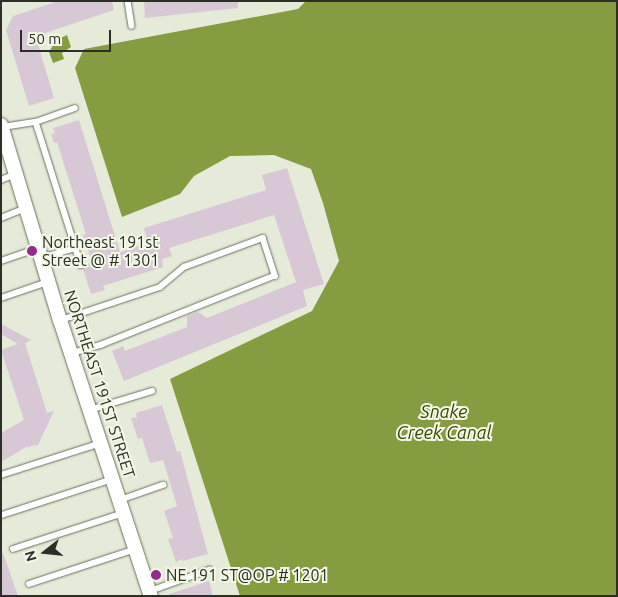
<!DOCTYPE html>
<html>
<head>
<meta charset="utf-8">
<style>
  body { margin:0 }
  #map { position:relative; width:618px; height:597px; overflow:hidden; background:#e5ebd8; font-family:Ubuntu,sans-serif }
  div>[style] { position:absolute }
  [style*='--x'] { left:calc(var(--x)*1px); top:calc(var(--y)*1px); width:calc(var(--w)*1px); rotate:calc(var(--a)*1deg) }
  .water>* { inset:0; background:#869c41 }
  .building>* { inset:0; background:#d8c8d6 }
  .roads { filter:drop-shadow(0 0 1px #6b705f) drop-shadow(0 0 1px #6b705f) }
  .service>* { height:5.5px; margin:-2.75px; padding:0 2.75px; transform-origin:2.75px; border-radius:2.75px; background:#fff }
  .tertiary>* { height:14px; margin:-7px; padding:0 7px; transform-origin:7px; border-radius:7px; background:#fff }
  .dots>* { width:14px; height:14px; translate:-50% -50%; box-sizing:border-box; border:2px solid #f2f8e5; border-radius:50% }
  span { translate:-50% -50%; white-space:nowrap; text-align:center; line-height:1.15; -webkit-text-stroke:4px #f2f8e5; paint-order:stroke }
  .poi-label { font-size:16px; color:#2c2e27 }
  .left { translate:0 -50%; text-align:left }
  .street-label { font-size:16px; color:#2c2e27 }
  .water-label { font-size:18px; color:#384600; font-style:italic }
  .frame { position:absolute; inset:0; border:2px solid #2c2e27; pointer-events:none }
  .north { position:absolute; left:20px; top:527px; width:50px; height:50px; -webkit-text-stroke:4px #f2f8e5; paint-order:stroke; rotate:254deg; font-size:14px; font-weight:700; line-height:20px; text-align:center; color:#2c2e27 }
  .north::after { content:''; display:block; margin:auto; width:18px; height:22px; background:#2c2e27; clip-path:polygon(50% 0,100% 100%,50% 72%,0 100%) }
  .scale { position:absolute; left:20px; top:30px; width:91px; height:22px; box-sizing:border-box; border:2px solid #2c2e27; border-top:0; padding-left:6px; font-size:15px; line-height:18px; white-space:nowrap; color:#2c2e27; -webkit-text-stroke:4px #f2f8e5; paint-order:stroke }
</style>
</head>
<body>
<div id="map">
  <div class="water">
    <div style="clip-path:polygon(306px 1px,617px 1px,617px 596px,240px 596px,170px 379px,312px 311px,339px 261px,323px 203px,311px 169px,274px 155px,230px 156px,194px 176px,180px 194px,122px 217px,75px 68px,84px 49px,298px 9px)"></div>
    <div style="clip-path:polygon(67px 35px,71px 47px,62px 53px,64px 59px,53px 63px,49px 52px,56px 40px)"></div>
  </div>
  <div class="building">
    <div style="clip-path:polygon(58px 1px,112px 1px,114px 10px,42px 34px,38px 44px,54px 98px,29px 106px,6px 30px,13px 16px)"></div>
    <div style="clip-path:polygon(144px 1px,238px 1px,238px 8px,145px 18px)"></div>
    <div style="clip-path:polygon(79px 120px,120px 252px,148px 243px,144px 228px,266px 190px,262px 175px,287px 168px,324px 284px,303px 290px,307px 306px,124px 381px,112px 351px,123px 346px,125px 351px,187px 327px,187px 316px,198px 312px,207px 318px,296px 282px,274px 215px,169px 248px,172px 256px,162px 259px,163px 267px,103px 286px,105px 290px,91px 294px,83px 269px,85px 264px,92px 262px,83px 235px,86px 234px,57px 142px,54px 143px,51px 134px,55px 133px,53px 128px)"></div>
    <div style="clip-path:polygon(1px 324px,31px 340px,25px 343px,47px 413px,54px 411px,38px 445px,26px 447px,1px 462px,1px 433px,24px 420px,1px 350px,18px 344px,1px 334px)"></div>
    <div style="clip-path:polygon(162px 405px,177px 452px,180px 451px,208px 554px,183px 561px,182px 559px,176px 562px,168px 539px,173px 538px,164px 511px,177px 506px,163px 460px,150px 463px,142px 438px,138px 439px,131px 418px,137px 417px,136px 413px)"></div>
    <div style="clip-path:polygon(1px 553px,3px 553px,18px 596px,1px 596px)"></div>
    <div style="clip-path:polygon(209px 581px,213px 596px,169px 596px,169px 594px)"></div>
  </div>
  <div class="roads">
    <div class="service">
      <div style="--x:128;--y:1;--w:25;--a:81"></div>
      <div style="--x:36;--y:122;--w:150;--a:72.5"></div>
      <div style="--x:3;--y:127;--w:33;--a:-9"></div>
      <div style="--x:36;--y:122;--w:41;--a:-19.7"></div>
      <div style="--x:1;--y:180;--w:16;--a:-22"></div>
      <div style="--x:1;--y:218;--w:27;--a:-22"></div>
      <div style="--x:41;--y:258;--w:35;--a:-16"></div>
      <div style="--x:1;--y:261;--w:39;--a:-19"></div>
      <div style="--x:1;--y:298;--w:50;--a:-18.8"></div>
      <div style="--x:61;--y:320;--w:104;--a:-18.4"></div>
      <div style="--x:160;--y:287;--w:31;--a:-40"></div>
      <div style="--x:184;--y:267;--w:84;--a:-20.2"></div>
      <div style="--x:263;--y:238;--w:40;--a:72"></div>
      <div style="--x:275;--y:276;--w:186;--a:158.3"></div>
      <div style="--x:102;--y:345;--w:32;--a:164"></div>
      <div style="--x:90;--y:410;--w:65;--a:-17"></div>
      <div style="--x:1;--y:475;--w:105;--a:-17.7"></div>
      <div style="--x:120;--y:500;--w:46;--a:-19.2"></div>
      <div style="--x:2;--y:515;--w:117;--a:-18"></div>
      <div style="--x:13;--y:549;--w:117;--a:-18"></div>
      <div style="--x:29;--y:584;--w:113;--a:-18.1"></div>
      <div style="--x:150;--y:591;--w:63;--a:-19.6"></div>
    </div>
    <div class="tertiary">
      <div style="--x:1;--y:125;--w:204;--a:73.2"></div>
      <div style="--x:60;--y:320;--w:291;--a:71.8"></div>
    </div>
  </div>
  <div class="dots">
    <div style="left:32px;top:251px;background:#942b8f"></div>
    <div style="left:156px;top:575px;background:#942b8f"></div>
  </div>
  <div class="poi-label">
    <span class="left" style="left:42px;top:251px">Northeast 191st<br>Street @ # 1301</span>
    <span class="left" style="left:166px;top:575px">NE 191 ST@OP # 1201</span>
  </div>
  <div class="street-label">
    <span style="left:100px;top:384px;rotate:72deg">NORTHEAST 191ST STREET</span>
  </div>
  <div class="water-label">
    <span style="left:444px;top:422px">Snake<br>Creek Canal</span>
  </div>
  <div class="frame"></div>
  <div class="north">N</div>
  <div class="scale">50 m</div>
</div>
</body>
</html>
